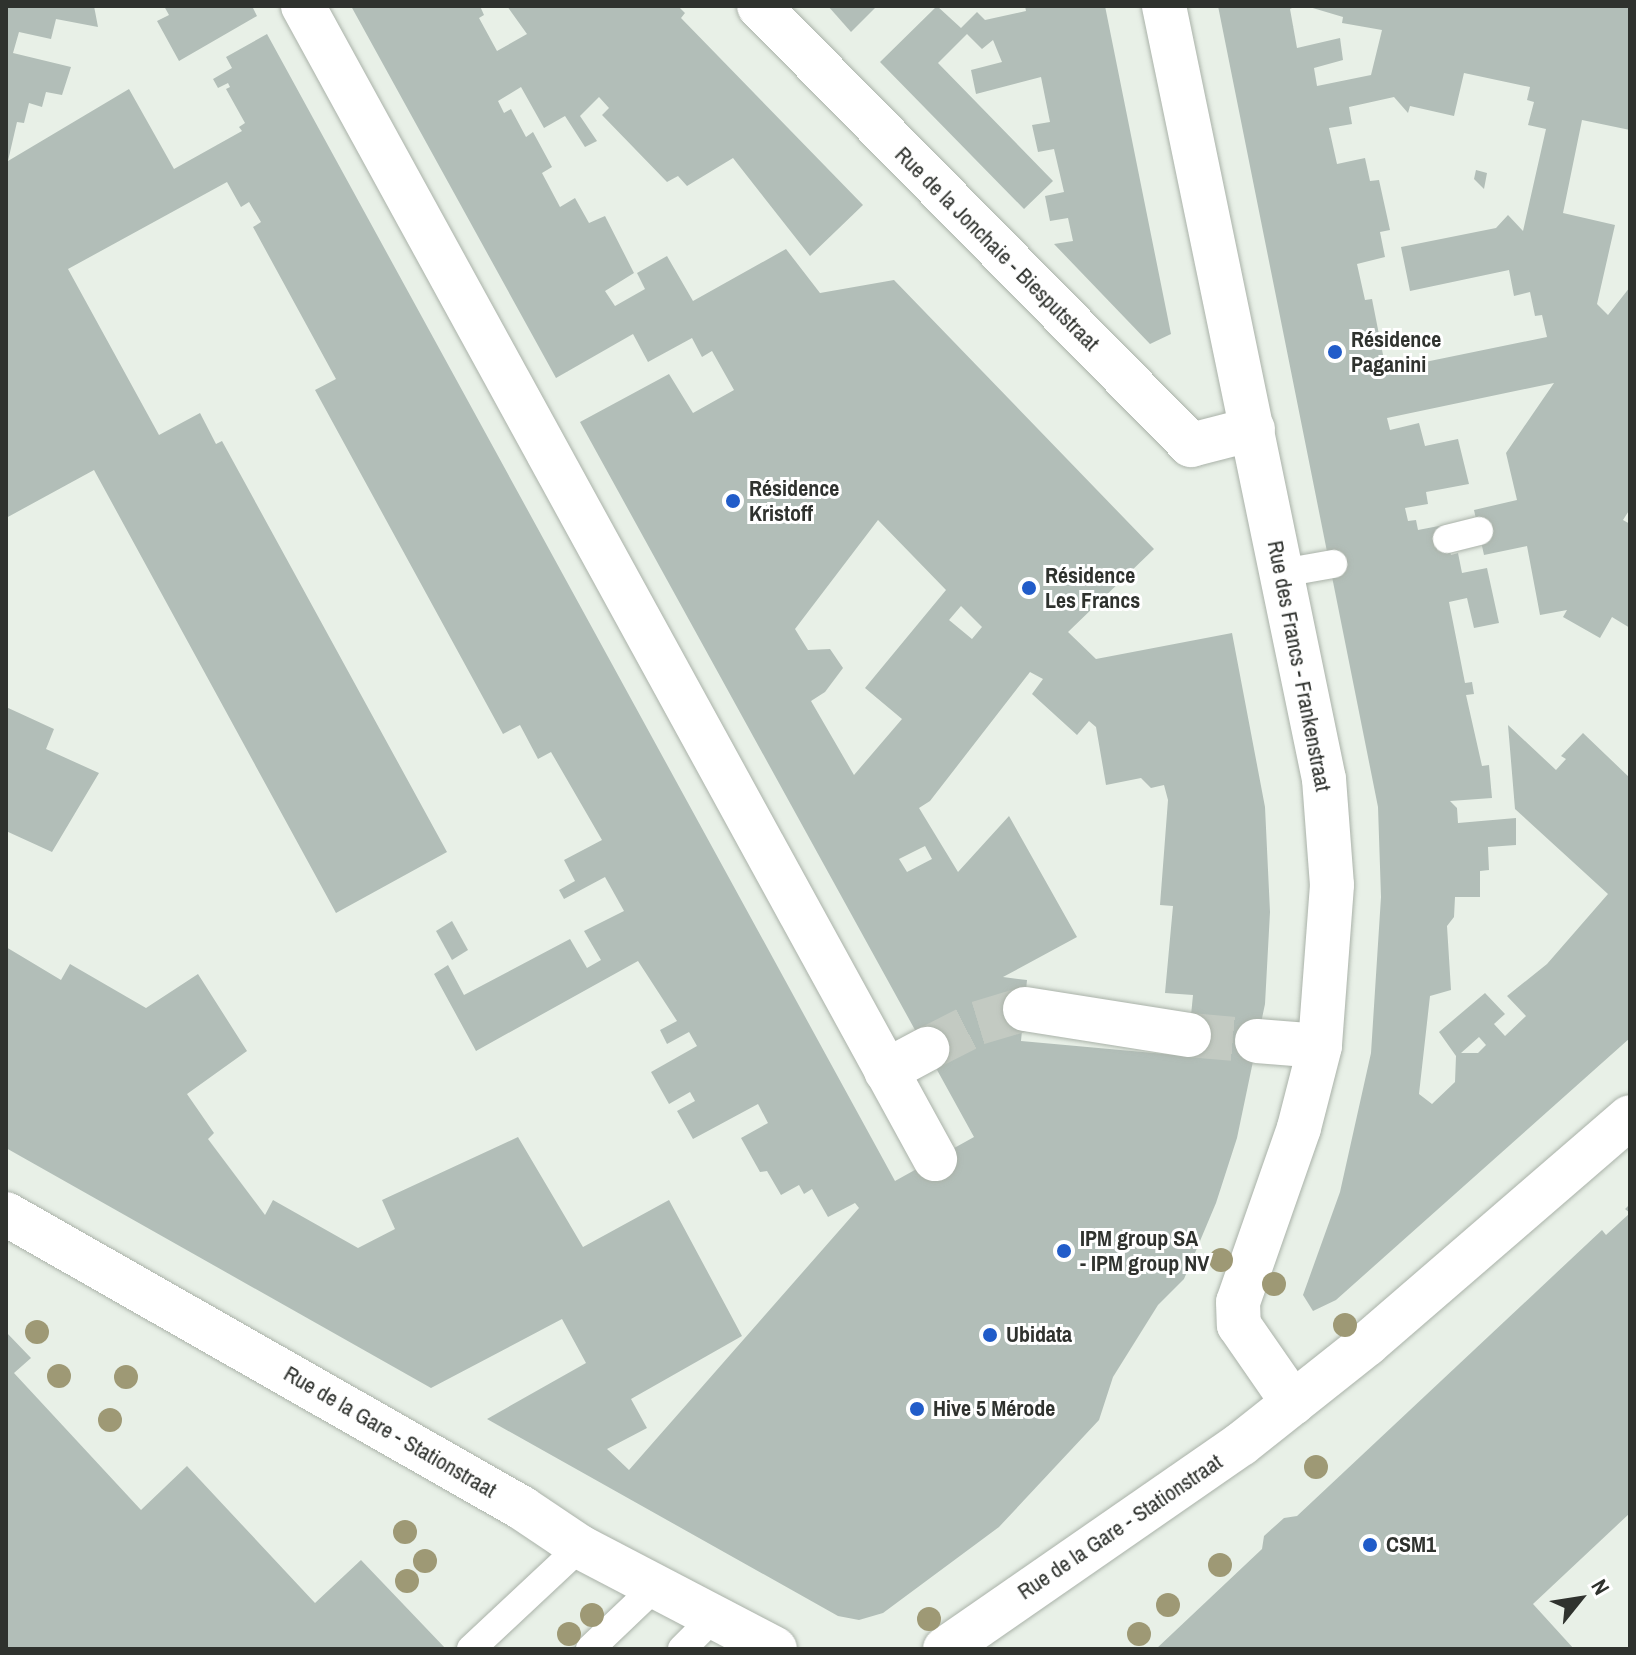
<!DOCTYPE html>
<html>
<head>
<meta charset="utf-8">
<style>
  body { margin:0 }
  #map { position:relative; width:1636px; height:1655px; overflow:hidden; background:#e8f0e7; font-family:"Archivo Narrow",sans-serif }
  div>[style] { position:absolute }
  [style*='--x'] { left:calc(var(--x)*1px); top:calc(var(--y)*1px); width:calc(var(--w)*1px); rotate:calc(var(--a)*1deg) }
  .building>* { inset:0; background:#b2beb8 }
  .minor-tunnel>* { height:44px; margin-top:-22px; transform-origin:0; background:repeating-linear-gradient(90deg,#c3cac2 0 44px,transparent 0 66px) }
  .roads { filter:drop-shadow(0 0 2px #aab2a9) drop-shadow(0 0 2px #aab2a9) }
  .service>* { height:28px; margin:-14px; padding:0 14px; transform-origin:14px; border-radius:14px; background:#fff }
  .minor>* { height:44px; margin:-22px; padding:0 22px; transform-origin:22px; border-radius:22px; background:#fff }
  .trees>* { width:24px; height:24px; margin:-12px; border-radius:50%; background:#9e9975 }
  .dots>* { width:22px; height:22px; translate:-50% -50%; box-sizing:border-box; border:4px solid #fff; border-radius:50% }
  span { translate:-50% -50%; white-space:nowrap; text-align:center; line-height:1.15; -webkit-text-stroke:6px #fff; paint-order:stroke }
  .street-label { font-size:22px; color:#2f322e }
  .poi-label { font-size:22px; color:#2f322e; font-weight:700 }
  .left { translate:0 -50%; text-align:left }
  .frame { position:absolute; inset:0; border:8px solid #2f322e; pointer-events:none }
  .north { position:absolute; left:1540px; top:1559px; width:80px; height:80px; -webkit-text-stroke:6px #fff; paint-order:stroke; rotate:60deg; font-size:22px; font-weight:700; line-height:32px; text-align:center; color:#2f322e }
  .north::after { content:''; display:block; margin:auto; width:28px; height:36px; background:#2f322e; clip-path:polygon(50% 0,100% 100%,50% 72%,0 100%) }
</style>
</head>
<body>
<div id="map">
  <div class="building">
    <div style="clip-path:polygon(evenodd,6px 6px,94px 6px,98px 27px,56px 19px,51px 39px,19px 32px,13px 53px,71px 67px,62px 95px,46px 92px,42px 107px,29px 103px,24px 123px,17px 122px,8px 161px,129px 89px,174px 169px,242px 131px,239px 127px,245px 123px,226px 89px,230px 87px,228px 83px,218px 88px,213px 79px,232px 68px,226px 57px,267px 34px,895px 1181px,974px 1137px,580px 422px,669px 374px,693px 413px,734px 390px,712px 351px,702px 357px,692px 338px,648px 362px,633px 334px,556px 378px,351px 6px,480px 6px,484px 15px,479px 18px,497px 51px,527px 34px,507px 6px,678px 6px,685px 13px,681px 18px,863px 205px,810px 256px,733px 158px,687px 186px,678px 176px,667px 182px,602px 115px,609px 108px,599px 97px,580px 116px,597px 141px,585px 147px,565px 116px,544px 128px,521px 87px,498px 101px,504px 113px,511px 109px,526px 137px,533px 132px,552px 167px,542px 173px,560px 207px,575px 198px,589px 223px,605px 216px,634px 273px,605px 291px,615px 306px,645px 289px,637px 273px,667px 256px,693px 301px,786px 249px,820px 293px,894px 280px,1154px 549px,1068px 632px,1096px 659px,1232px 633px,1265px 807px,1270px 912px,1265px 1004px,1237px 1138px,1216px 1203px,1184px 1279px,1158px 1305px,1113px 1377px,1099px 1420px,999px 1527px,883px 1613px,859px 1620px,838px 1616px,487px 1419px,586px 1363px,562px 1319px,431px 1388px,6px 1148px,6px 947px,61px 980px,70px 964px,146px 1008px,198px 974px,247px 1051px,187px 1094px,214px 1133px,208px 1139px,265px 1215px,273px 1200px,358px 1248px,395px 1229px,382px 1200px,518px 1137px,583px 1247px,669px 1200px,742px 1336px,631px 1399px,647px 1428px,607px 1449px,629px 1470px,859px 1208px,855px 1203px,828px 1217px,812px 1189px,804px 1194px,799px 1185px,781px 1195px,767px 1171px,760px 1172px,741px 1138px,768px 1123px,758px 1104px,693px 1139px,677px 1111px,695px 1101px,690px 1092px,669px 1104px,651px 1072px,697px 1046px,689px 1032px,667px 1044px,660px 1030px,677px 1021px,638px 961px,476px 1051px,434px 974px,448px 965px,464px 995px,570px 939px,587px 968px,601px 960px,584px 931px,624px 911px,605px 877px,564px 899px,559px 890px,575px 881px,564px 860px,602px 840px,551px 752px,538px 759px,520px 725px,503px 734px,315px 390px,336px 379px,253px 227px,261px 222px,249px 202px,241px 207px,227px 182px,68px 269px,159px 435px,200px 413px,216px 444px,222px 441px,447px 852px,336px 913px,94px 470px,6px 518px,6px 6px,878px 520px,946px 590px,865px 688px,902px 719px,854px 775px,811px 701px,825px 692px,843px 668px,830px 649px,808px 650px,795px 629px,878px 520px,6px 6px,961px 606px,982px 627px,972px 639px,949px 620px,961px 606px,6px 6px,1030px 672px,1043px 679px,1032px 694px,1077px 735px,1089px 721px,1096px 727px,1106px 785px,1141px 778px,1151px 788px,1164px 785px,1168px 800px,1160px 905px,1173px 906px,1165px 993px,1193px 995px,1187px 1056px,1021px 1041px,1027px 980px,1003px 977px,1077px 937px,1009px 816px,958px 872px,919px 808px,930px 801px,1030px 672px,6px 6px,925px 846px,932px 859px,907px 872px,899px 859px,925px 846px)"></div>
    <div style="clip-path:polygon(164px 6px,252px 6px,257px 16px,179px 61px,157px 21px,169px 15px)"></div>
    <div style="clip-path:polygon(828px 6px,877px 6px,851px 32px)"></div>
    <div style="clip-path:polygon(937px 6px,961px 28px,977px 12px,985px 20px,1026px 11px,1025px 6px,1105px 6px,1171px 334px,1150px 344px,1054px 244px,1073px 241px,1068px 218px,1050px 221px,1045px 196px,1064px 192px,1054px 149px,1038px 152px,1032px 125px,1050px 122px,1041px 77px,976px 94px,971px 70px,1002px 62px,993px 40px,982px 49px,967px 34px,938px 63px,1053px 181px,1024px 209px,880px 62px)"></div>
    <div style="clip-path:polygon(evenodd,1218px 6px,1296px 6px,1290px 9px,1297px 48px,1340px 38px,1343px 60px,1314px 68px,1317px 86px,1371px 75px,1382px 30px,1342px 23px,1343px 17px,1306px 6px,1630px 6px,1630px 130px,1582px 120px,1563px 213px,1615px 225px,1597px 304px,1608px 315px,1630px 287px,1630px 509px,1623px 520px,1630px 524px,1630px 628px,1612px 617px,1600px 638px,1563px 617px,1567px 610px,1540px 615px,1527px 546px,1484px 555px,1474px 510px,1517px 500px,1506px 453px,1554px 383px,1387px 418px,1390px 430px,1419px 423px,1425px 446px,1458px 439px,1469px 484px,1426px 492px,1428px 504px,1405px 508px,1408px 521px,1416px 520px,1418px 530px,1444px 525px,1451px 555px,1458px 553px,1462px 573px,1487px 568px,1499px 623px,1474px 628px,1467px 598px,1449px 602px,1465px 683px,1472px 682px,1474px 694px,1466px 695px,1482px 766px,1489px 765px,1492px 798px,1450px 801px,1457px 808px,1458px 823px,1516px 818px,1516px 845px,1488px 847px,1489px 870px,1480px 871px,1480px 897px,1455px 897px,1454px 917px,1447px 926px,1451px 990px,1430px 996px,1419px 1094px,1432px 1104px,1455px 1082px,1456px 1056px,1439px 1032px,1485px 993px,1505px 1014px,1494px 1024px,1505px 1036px,1526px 1016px,1507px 996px,1547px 964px,1608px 894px,1515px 809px,1508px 725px,1556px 770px,1566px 759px,1561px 756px,1583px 733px,1630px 778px,1630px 1038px,1336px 1300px,1313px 1311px,1303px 1295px,1340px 1192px,1371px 1053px,1381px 897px,1378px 807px,1218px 6px,1464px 73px,1530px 87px,1527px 100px,1534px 102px,1528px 125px,1546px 129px,1523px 231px,1508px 215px,1496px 228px,1401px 247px,1410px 291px,1509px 270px,1514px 296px,1530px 292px,1535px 316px,1542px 315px,1547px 337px,1386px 370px,1372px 299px,1365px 300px,1357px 264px,1385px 257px,1380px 232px,1390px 230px,1379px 180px,1370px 181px,1365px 158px,1337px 164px,1329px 128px,1352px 124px,1349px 107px,1394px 97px,1408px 113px,1410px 106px,1454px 116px,1464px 73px,1218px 6px,1479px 1037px,1486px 1045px,1478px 1053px,1461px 1053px,1479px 1037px)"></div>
    <div style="clip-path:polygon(1476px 170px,1487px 173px,1484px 189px,1474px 179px)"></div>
    <div style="clip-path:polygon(6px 707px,54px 729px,46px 749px,99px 773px,52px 852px,6px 831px)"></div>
    <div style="clip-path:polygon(452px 921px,468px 950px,452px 960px,436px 931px)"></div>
    <div style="clip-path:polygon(1630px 1204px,1630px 1513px,1533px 1604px,1574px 1649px,1156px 1649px,1262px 1549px,1264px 1536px,1284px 1518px,1297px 1516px,1602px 1230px,1606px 1235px,1630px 1213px,1625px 1209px)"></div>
    <div style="clip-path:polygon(6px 1332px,31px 1358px,14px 1373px,141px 1510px,187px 1466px,315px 1603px,361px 1560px,446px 1649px,6px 1649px)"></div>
  </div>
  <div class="minor-tunnel">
    <div style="--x:1189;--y:1035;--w:68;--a:5"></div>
    <div style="--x:927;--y:1049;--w:57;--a:-27"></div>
    <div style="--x:978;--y:1023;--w:49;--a:-16.6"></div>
  </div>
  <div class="roads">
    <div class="service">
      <div style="--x:1447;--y:539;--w:33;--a:-14"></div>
      <div style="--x:1282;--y:573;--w:52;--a:-10"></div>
      <div style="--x:471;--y:1649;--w:149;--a:-43.1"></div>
      <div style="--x:590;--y:1649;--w:90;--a:-43.6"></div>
      <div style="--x:682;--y:1649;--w:44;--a:-45"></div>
    </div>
    <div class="minor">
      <div style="--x:303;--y:6;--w:1315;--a:61.27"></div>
      <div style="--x:759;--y:6;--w:616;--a:45.46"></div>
      <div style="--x:1191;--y:445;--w:64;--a:-14.5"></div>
      <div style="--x:1164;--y:6;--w:789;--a:78.31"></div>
      <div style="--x:1324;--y:779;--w:106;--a:85.7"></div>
      <div style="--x:1332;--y:885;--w:161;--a:94.3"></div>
      <div style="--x:1320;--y:1046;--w:85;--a:104.4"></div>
      <div style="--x:1299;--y:1128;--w:184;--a:109.3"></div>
      <div style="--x:1238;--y:1302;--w:23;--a:88"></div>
      <div style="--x:1239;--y:1325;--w:95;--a:55.3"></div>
      <div style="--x:1025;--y:1009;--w:166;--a:9"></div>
      <div style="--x:1257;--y:1041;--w:63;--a:4.5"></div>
      <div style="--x:886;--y:1071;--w:47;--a:-28.2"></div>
      <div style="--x:6;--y:1214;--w:594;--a:29.67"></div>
      <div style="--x:522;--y:1508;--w:70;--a:33.9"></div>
      <div style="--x:580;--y:1547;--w:220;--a:27.6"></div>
      <div style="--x:945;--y:1649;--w:360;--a:-34.7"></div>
      <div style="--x:1241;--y:1444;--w:161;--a:-38.4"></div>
      <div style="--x:1367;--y:1344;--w:347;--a:-40.8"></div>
    </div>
  </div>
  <div class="trees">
    <div style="left:1221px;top:1260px"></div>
    <div style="left:1274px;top:1284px"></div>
    <div style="left:1345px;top:1325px"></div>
    <div style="left:37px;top:1332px"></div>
    <div style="left:59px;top:1376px"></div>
    <div style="left:126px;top:1377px"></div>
    <div style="left:110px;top:1420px"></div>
    <div style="left:1316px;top:1467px"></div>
    <div style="left:405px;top:1532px"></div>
    <div style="left:425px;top:1561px"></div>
    <div style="left:1220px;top:1565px"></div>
    <div style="left:407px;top:1581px"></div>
    <div style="left:1168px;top:1605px"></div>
    <div style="left:592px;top:1615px"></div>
    <div style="left:929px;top:1619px"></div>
    <div style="left:569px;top:1634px"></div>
    <div style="left:1139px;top:1634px"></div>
  </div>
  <div class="dots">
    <div style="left:1335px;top:352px;background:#215cc9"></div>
    <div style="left:733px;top:501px;background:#215cc9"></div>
    <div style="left:1029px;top:588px;background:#215cc9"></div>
    <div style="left:1064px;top:1251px;background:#215cc9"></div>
    <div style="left:990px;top:1335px;background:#215cc9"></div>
    <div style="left:917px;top:1409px;background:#215cc9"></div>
    <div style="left:1370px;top:1545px;background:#215cc9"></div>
  </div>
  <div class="street-label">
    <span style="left:997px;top:249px;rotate:45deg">Rue de la Jonchaie - Biesputstraat</span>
    <span style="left:1299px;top:666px;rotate:79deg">Rue des Francs - Frankenstraat</span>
    <span style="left:390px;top:1432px;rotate:30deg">Rue de la Gare - Stationstraat</span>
    <span style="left:1120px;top:1527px;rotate:-34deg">Rue de la Gare - Stationstraat</span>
  </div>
  <div class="poi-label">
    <span class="left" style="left:1351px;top:352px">Résidence<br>Paganini</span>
    <span class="left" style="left:749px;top:501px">Résidence<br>Kristoff</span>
    <span class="left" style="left:1045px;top:588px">Résidence<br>Les Francs</span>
    <span class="left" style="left:1080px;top:1251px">IPM group SA<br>- IPM group NV</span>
    <span class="left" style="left:1006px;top:1335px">Ubidata</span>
    <span class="left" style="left:933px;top:1409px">Hive 5 Mérode</span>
    <span class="left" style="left:1386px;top:1545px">CSM1</span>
  </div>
  <div class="frame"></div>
  <div class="north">N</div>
</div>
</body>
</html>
